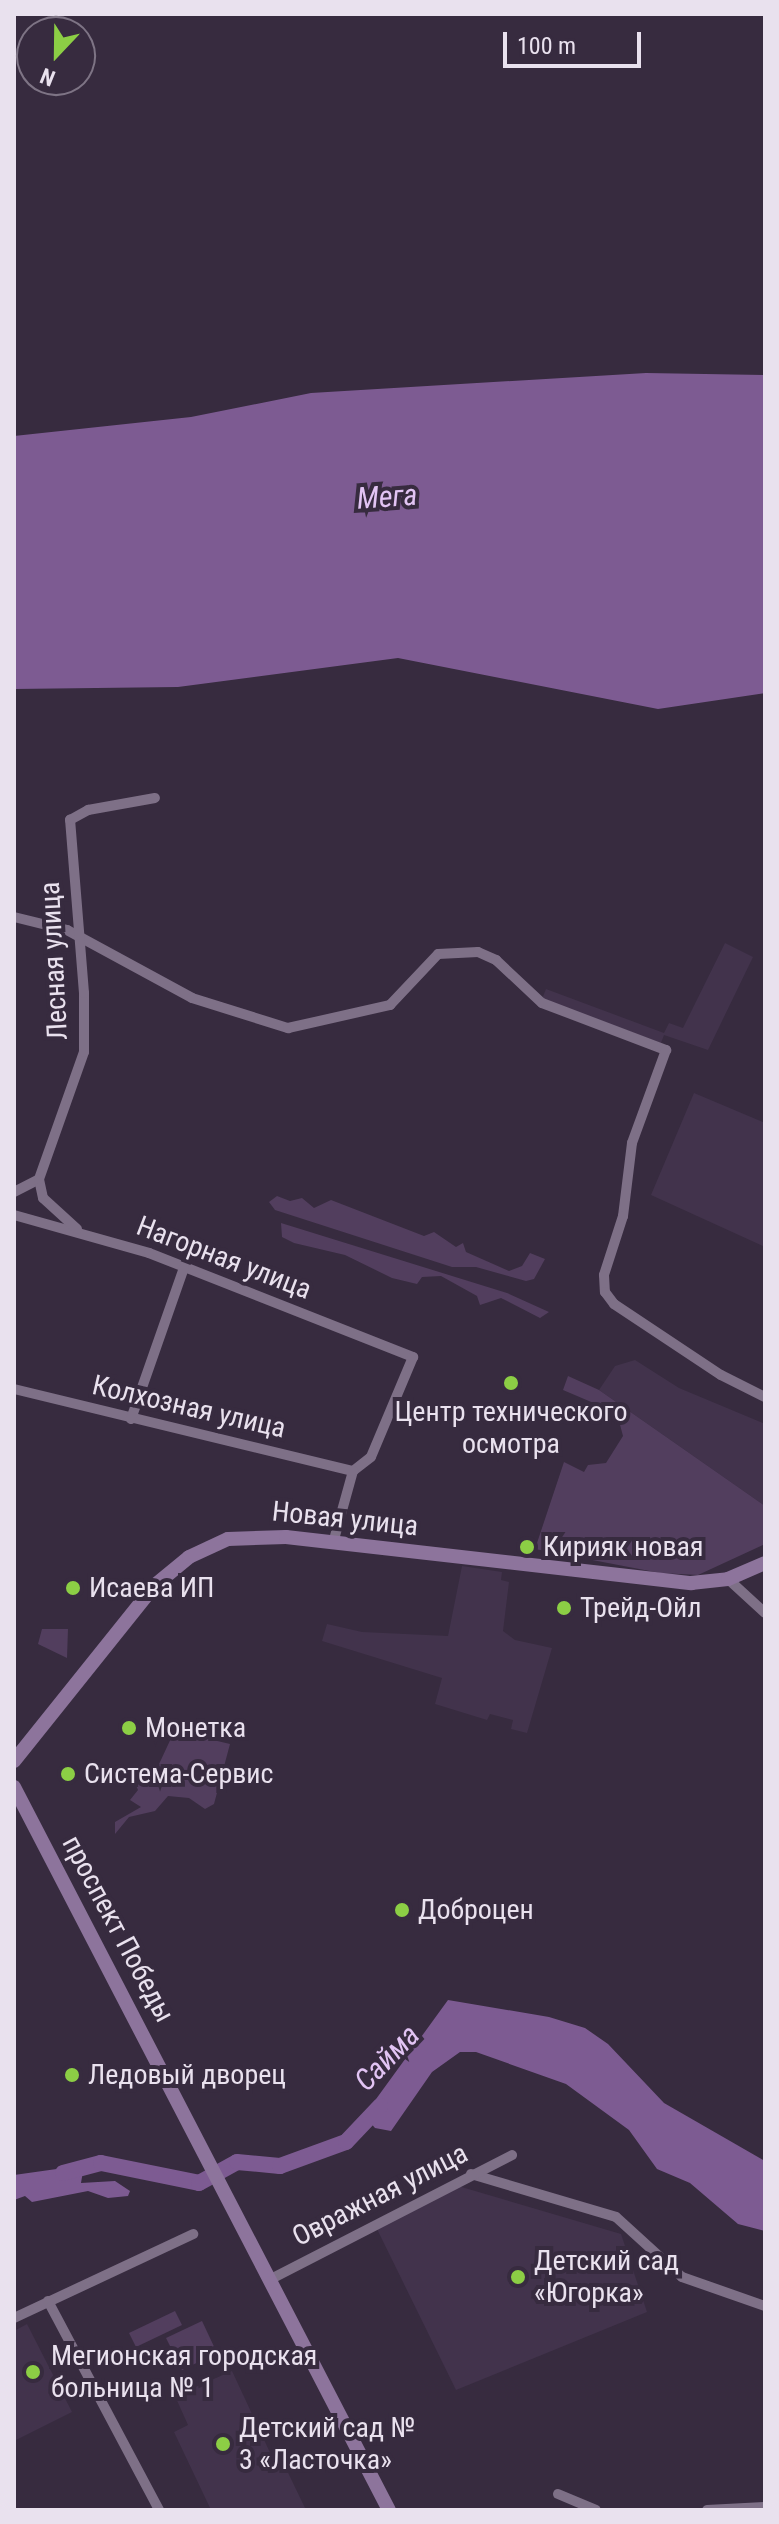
<!DOCTYPE html>
<html>
<head>
<meta charset="utf-8">
<style>
  body { margin:0 }
  #map { position:relative; width:779px; height:2524px; overflow:hidden; background:#372b3f; font-family:"Roboto Condensed",sans-serif }
  div>[style] { position:absolute }
  [style*='--x'] { left:calc(var(--x)*1px); top:calc(var(--y)*1px); width:calc(var(--w)*1px); rotate:calc(var(--a)*1deg) }
  .built>* { inset:0; background:#42334c }
  .green>* { inset:0; background:#523e5e }
  .water>* { inset:0; background:#7d5b92 }
  .river>* { height:16px; margin:-8px; padding:0 8px; transform-origin:8px; border-radius:8px; background:#7d5b92 }
  .street>* { height:10px; margin:-5px; padding:0 5px; transform-origin:5px; border-radius:5px; background:#7e7087 }
  .secondary>* { height:14px; margin:-7px; padding:0 7px; transform-origin:7px; border-radius:7px; background:#8d749c }
  .dots>* { width:22px; height:22px; translate:-50% -50%; box-sizing:border-box; border:4px solid #372b3f; border-radius:50% }
  span { translate:-50% -50%; white-space:nowrap; text-align:center; line-height:1.15; -webkit-text-stroke:8px #372b3f; paint-order:stroke }
  .street-label { font-size:28px; color:#e9e1ee }
  .poi-label { font-size:28px; color:#e9e1ee }
  .left { translate:0 -50%; text-align:left }
  .water-label { font-size:30px; color:#e2c4f4; font-style:italic }
  .frame { position:absolute; inset:0; border:16px solid #e9e1ee; pointer-events:none }
  .north { position:absolute; left:16px; top:16px; width:80px; height:80px; box-sizing:border-box; background:#372b3f; border:2px solid #7e7485; border-radius:50%; rotate:202deg; font-size:22px; font-weight:700; line-height:32px; text-align:center; color:#e9e1ee }
  .north::after { content:''; display:block; margin:auto; width:28px; height:36px; background:#8cce45; clip-path:polygon(50% 0,100% 100%,50% 72%,0 100%) }
  .scale { position:absolute; left:503px; top:32px; width:138px; height:36px; box-sizing:border-box; border:4px solid #e9e1ee; border-top:0; padding-left:10px; font-size:24px; line-height:28px; white-space:nowrap; color:#e9e1ee; -webkit-text-stroke:6px #372b3f; paint-order:stroke }
</style>
</head>
<body>
<div id="map">
  <div class="built">
    <div style="clip-path:polygon(725px 943px,753px 957px,708px 1050px,664px 1035px,661px 1043px,542px 999px,546px 989px,664px 1033px,669px 1023px,683px 1028px)"></div>
    <div style="clip-path:polygon(694px 1093px,765px 1123px,765px 1247px,651px 1195px)"></div>
    <div style="clip-path:polygon(635px 1360px,679px 1388px,765px 1424px,765px 1506px,599px 1390px,615px 1366px)"></div>
    <div style="clip-path:polygon(462px 1566px,502px 1572px,501px 1580px,509px 1582px,503px 1631px,515px 1640px,552px 1648px,527px 1733px,511px 1729px,513px 1720px,490px 1714px,487px 1720px,435px 1704px,442px 1678px,322px 1641px,327px 1624px,362px 1632px,448px 1636px)"></div>
    <div style="clip-path:polygon(458px 2186px,621px 2234px,647px 2312px,456px 2390px,377px 2229px)"></div>
    <div style="clip-path:polygon(27px 2324px,72px 2412px,14px 2441px,14px 2331px)"></div>
    <div style="clip-path:polygon(232px 2371px,273px 2459px,280px 2456px,306px 2510px,211px 2510px,174px 2432px,188px 2425px,175px 2396px)"></div>
  </div>
  <div class="green">
    <div style="clip-path:polygon(277px 1196px,290px 1201px,302px 1198px,314px 1208px,331px 1200px,424px 1236px,434px 1232px,456px 1247px,463px 1243px,466px 1252px,509px 1271px,522px 1266px,530px 1253px,545px 1259px,534px 1279px,526px 1281px,476px 1267px,452px 1267px,275px 1210px,269px 1202px)"></div>
    <div style="clip-path:polygon(281px 1223px,507px 1293px,549px 1312px,540px 1318px,501px 1298px,480px 1305px,477px 1296px,441px 1276px,422px 1277px,417px 1284px,392px 1278px,345px 1255px,294px 1243px,282px 1237px)"></div>
    <div style="clip-path:polygon(568px 1376px,599px 1390px,765px 1506px,765px 1544px,698px 1575px,660px 1573px,535px 1549px,564px 1462px,584px 1472px,588px 1465px,606px 1463px,623px 1436px,619px 1421px,603px 1407px,563px 1390px)"></div>
    <div style="clip-path:polygon(42px 1629px,68px 1629px,67px 1658px,38px 1644px)"></div>
    <div style="clip-path:polygon(180px 1719px,209px 1739px,230px 1744px,214px 1804px,205px 1809px,189px 1798px,168px 1796px,155px 1811px,129px 1817px,115px 1834px,115px 1822px,141px 1807px,130px 1800px,138px 1790px,135px 1783px,153px 1777px)"></div>
    <div style="clip-path:polygon(175px 2311px,182px 2325px,136px 2347px,129px 2333px)"></div>
    <div style="clip-path:polygon(202px 2321px,217px 2353px,182px 2370px,166px 2338px)"></div>
  </div>
  <div class="water">
    <div style="clip-path:polygon(646px 373px,765px 375px,765px 693px,658px 709px,398px 658px,178px 687px,14px 689px,14px 436px,191px 417px,311px 393px)"></div>
    <div style="clip-path:polygon(448px 2000px,549px 2017px,585px 2028px,608px 2044px,664px 2103px,765px 2161px,765px 2231px,738px 2224px,690px 2183px,657px 2169px,629px 2130px,566px 2084px,476px 2052px,460px 2052px,432px 2072px,391px 2131px,375px 2128px,368px 2120px,371px 2106px)"></div>
    <div style="clip-path:polygon(78px 2166px,83px 2171px,81px 2183px,115px 2181px,130px 2191px,128px 2196px,108px 2198px,88px 2191px,32px 2202px,25px 2196px,14px 2200px,14px 2175px)"></div>
  </div>
  <div class="river">
    <div style="--x:63;--y:2173;--w:39;--a:-15"></div>
    <div style="--x:101;--y:2163;--w:100;--a:11.5"></div>
    <div style="--x:199;--y:2183;--w:43;--a:-28.9"></div>
    <div style="--x:237;--y:2162;--w:43;--a:5.3"></div>
    <div style="--x:280;--y:2166;--w:70;--a:-20"></div>
    <div style="--x:346;--y:2142;--w:50;--a:-46.6"></div>
  </div>
  <div class="street">
    <div style="--x:14;--y:917;--w:55;--a:13.8"></div>
    <div style="--x:67;--y:930;--w:142;--a:28.5"></div>
    <div style="--x:192;--y:998;--w:101;--a:17.4"></div>
    <div style="--x:288;--y:1028;--w:105;--a:-12.7"></div>
    <div style="--x:390;--y:1005;--w:70;--a:-46.7"></div>
    <div style="--x:438;--y:954;--w:40;--a:-2.9"></div>
    <div style="--x:478;--y:952;--w:20;--a:24"></div>
    <div style="--x:496;--y:960;--w:63;--a:43.1"></div>
    <div style="--x:542;--y:1003;--w:133;--a:20.8"></div>
    <div style="--x:666;--y:1050;--w:99;--a:110.1"></div>
    <div style="--x:632;--y:1143;--w:74;--a:97"></div>
    <div style="--x:623;--y:1216;--w:62;--a:107.9"></div>
    <div style="--x:604;--y:1275;--w:17;--a:87"></div>
    <div style="--x:605;--y:1292;--w:15;--a:53"></div>
    <div style="--x:614;--y:1304;--w:128;--a:33.6"></div>
    <div style="--x:721;--y:1375;--w:49;--a:26.6"></div>
    <div style="--x:14;--y:1192;--w:28;--a:-27"></div>
    <div style="--x:14;--y:1215;--w:140;--a:15.7"></div>
    <div style="--x:149;--y:1253;--w:284;--a:21.5"></div>
    <div style="--x:413;--y:1357;--w:108;--a:112.8"></div>
    <div style="--x:371;--y:1457;--w:23;--a:142"></div>
    <div style="--x:353;--y:1471;--w:75;--a:105.5"></div>
    <div style="--x:77;--y:1229;--w:46;--a:-137.6"></div>
    <div style="--x:43;--y:1198;--w:19;--a:-102"></div>
    <div style="--x:39;--y:1179;--w:135;--a:-70.5"></div>
    <div style="--x:84;--y:1052;--w:59;--a:-90"></div>
    <div style="--x:84;--y:993;--w:174;--a:-94.6"></div>
    <div style="--x:70;--y:820;--w:21;--a:-29"></div>
    <div style="--x:88;--y:810;--w:68;--a:-10.2"></div>
    <div style="--x:14;--y:1389;--w:349;--a:13.6"></div>
    <div style="--x:131;--y:1419;--w:160;--a:-70.7"></div>
    <div style="--x:728;--y:1579;--w:50;--a:42.6"></div>
    <div style="--x:471;--y:2174;--w:151;--a:16.5"></div>
    <div style="--x:616;--y:2217;--w:89;--a:42.3"></div>
    <div style="--x:682;--y:2277;--w:88;--a:19.3"></div>
    <div style="--x:271;--y:2279;--w:271;--a:-27.2"></div>
    <div style="--x:48;--y:2301;--w:237;--a:62"></div>
    <div style="--x:14;--y:2318;--w:198;--a:-25.1"></div>
    <div style="--x:558;--y:2494;--w:41;--a:22.8"></div>
    <div style="--x:707;--y:2510;--w:58;--a:-3"></div>
  </div>
  <div class="secondary">
    <div style="--x:14;--y:1761;--w:224;--a:-51.3"></div>
    <div style="--x:154;--y:1586;--w:45;--a:-39.6"></div>
    <div style="--x:189;--y:1557;--w:43;--a:-24.8"></div>
    <div style="--x:228;--y:1539;--w:58;--a:-2"></div>
    <div style="--x:286;--y:1537;--w:408;--a:6.5"></div>
    <div style="--x:691;--y:1583;--w:37;--a:-6"></div>
    <div style="--x:728;--y:1579;--w:40;--a:-23.4"></div>
    <div style="--x:14;--y:1787;--w:814;--a:62.59"></div>
  </div>
  <div class="dots">
    <div style="left:511px;top:1383px;background:#8cce45"></div>
    <div style="left:527px;top:1547px;background:#8cce45"></div>
    <div style="left:73px;top:1588px;background:#8cce45"></div>
    <div style="left:564px;top:1608px;background:#8cce45"></div>
    <div style="left:129px;top:1728px;background:#8cce45"></div>
    <div style="left:68px;top:1774px;background:#8cce45"></div>
    <div style="left:402px;top:1910px;background:#8cce45"></div>
    <div style="left:72px;top:2075px;background:#8cce45"></div>
    <div style="left:518px;top:2277px;background:#8cce45"></div>
    <div style="left:33px;top:2372px;background:#8cce45"></div>
    <div style="left:223px;top:2444px;background:#8cce45"></div>
  </div>
  <div class="street-label">
    <span style="left:54px;top:961px;rotate:-93deg">Лесная улица</span>
    <span style="left:224px;top:1258px;rotate:21deg">Нагорная улица</span>
    <span style="left:189px;top:1407px;rotate:13deg">Колхозная улица</span>
    <span style="left:345px;top:1519px;rotate:6deg">Новая улица</span>
    <span style="left:118px;top:1929px;rotate:62deg">проспект Победы</span>
    <span style="left:380px;top:2195px;rotate:-27deg">Овражная улица</span>
  </div>
  <div class="poi-label">
    <span style="left:511px;top:1428px">Центр технического<br>осмотра</span>
    <span class="left" style="left:543px;top:1547px">Кирияк новая</span>
    <span class="left" style="left:89px;top:1588px">Исаева ИП</span>
    <span class="left" style="left:580px;top:1608px">Трейд-Ойл</span>
    <span class="left" style="left:145px;top:1728px">Монетка</span>
    <span class="left" style="left:84px;top:1774px">Система-Сервис</span>
    <span class="left" style="left:418px;top:1910px">Доброцен</span>
    <span class="left" style="left:88px;top:2075px">Ледовый дворец</span>
    <span class="left" style="left:534px;top:2277px">Детский сад<br>«Югорка»</span>
    <span class="left" style="left:51px;top:2372px">Мегионская городская<br>больница № 1</span>
    <span class="left" style="left:239px;top:2444px">Детский сад №<br>3 «Ласточка»</span>
  </div>
  <div class="water-label">
    <span style="left:387px;top:497px;rotate:-4deg">Мега</span>
    <span style="left:387px;top:2058px;rotate:-46deg">Сайма</span>
  </div>
  <div class="frame"></div>
  <div class="north">N</div>
  <div class="scale">100 m</div>
</div>
</body>
</html>
